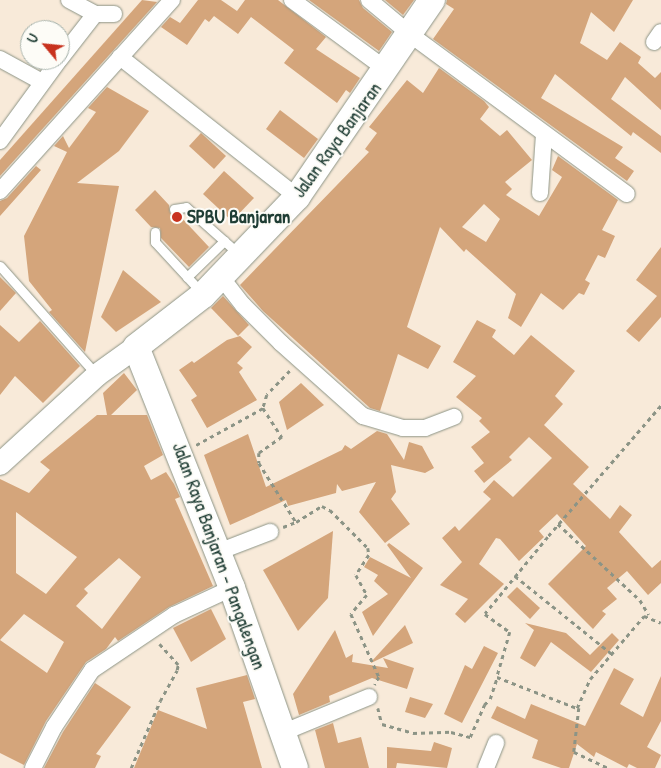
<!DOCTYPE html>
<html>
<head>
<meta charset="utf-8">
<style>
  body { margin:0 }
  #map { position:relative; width:661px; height:768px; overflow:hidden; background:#f8ead9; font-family:"Patrick Hand",sans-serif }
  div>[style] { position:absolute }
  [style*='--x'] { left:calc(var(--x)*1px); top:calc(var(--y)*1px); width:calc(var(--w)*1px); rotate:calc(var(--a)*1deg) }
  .building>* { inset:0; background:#d4a57b }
  .path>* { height:2.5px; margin-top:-1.25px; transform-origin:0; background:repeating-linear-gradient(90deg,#8c9486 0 4px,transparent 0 8px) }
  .roads { filter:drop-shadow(0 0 1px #8c9486) drop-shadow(0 0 1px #8c9486) }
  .service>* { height:9px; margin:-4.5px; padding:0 4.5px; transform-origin:4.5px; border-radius:4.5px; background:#fff }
  .minor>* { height:16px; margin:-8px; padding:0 8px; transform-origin:8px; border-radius:8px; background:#fff }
  .secondary>* { height:22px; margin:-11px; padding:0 11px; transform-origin:11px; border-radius:11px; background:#fff }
  .primary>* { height:26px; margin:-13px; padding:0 13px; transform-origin:13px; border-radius:13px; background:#fff }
  .dots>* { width:14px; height:14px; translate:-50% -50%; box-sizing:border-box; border:2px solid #fdfcf7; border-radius:50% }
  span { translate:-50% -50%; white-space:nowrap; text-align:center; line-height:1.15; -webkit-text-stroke:4px #fdfcf7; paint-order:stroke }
  .street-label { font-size:19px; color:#1f3d34 }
  .poi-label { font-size:19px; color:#1f3d34; font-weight:700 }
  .left { translate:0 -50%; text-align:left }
  .north { position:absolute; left:20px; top:20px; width:50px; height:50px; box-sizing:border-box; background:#fdfcf7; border:1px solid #a4b0a9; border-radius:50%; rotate:298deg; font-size:14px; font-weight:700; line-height:20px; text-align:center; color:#1f3d34 }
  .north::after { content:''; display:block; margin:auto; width:18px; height:22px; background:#c8321e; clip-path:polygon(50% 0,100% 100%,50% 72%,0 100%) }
</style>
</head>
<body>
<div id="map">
  <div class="building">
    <div style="clip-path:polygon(142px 0,157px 2px,0 176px,0 160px)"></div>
    <div style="clip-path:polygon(198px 0,221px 0,237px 11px,245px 0,278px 0,326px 37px,316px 49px,360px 78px,350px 93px,346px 90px,337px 103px,284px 63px,294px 50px,251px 17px,238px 34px,214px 16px,209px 22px,205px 19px,187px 45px,161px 27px,170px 17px,180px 23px)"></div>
    <div style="clip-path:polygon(309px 0,359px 0,363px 8px,392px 32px,379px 51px)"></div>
    <div style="clip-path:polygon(385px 0,414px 0,403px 15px)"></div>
    <div style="clip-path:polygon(447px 0,633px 0,614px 32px,591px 12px,580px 43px,607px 60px,620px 42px,641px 57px,638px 63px,655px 78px,661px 72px,661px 110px,625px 77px,611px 99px,661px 136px,661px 153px,633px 132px,631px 136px,555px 74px,541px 98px,623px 147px,615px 158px,634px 171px,627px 181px,433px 39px,454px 9px,446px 4px)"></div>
    <div style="clip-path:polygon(evenodd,439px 68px,484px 101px,489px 107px,480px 119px,500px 136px,507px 130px,532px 160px,505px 182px,512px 189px,506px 195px,539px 216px,562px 177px,552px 170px,558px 156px,618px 200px,602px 230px,615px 236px,605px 258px,598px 255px,585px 280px,590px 283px,584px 295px,579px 293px,563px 310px,541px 293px,521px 327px,508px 318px,516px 294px,466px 249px,464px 252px,440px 227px,407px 327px,441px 346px,428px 369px,398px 354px,380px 411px,370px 408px,263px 311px,240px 285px,369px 152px,365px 149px,377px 133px,369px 127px,407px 80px,423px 93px,439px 68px,484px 204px,500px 219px,486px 242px,462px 227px,484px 204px)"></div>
    <div style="clip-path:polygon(107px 87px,149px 111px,119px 151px,77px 183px,119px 186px,85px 352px,49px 312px,52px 310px,29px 281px,24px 236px,67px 152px,54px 146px,63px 136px,69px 148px,96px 112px,88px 108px)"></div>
    <div style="clip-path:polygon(280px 110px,318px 139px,304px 158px,266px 129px)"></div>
    <div style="clip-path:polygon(201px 133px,226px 156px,214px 169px,189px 146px)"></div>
    <div style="clip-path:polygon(36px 166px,41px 170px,0 216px,0 201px,7px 198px)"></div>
    <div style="clip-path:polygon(224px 171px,254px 198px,232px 221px,203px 194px)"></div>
    <div style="clip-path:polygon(155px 190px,169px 205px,170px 213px,179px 215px,209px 247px,189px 267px,161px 238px,160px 228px,151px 227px,135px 210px)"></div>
    <div style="clip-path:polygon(661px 247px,661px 317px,639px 342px,626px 331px,657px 296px,636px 280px)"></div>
    <div style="clip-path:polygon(123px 270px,161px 302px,116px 332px,101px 317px)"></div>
    <div style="clip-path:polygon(0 277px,16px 293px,0 311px)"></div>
    <div style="clip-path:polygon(223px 296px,249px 325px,238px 336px,211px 308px)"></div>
    <div style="clip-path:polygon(477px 320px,496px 330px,492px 337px,514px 355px,531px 335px,575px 371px,555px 396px,563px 404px,544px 425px,589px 467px,573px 484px,610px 519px,620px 505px,632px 515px,619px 532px,652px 568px,661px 560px,661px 583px,648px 595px,627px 571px,607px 588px,617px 599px,602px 611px,606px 614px,593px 629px,548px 584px,586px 546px,557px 514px,539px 531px,544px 537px,519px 561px,500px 539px,496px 538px,479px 564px,504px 584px,465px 623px,455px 614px,468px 599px,440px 585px,462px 562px,442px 538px,455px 526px,459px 531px,491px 499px,483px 492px,494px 480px,513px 497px,552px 458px,529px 437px,509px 457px,512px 460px,484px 483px,474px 471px,484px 463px,471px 447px,490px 432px,479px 421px,482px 418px,456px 397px,476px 376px,453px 362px)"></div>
    <div style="clip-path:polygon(40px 321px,80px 366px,43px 403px,15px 376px,0 395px,0 325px,19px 342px)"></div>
    <div style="clip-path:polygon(240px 336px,252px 347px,237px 363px,243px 368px,239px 372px,257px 400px,207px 428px,191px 400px,197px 396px,179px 370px,192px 361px,194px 363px,227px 340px)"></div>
    <div style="clip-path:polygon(evenodd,124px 373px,137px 390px,111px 415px,147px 415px,163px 455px,144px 466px,151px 480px,166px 472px,174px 484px,180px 497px,175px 499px,213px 586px,169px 607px,118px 641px,115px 637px,106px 649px,86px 662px,46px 721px,24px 765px,0 753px,0 640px,47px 673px,64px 642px,24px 614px,0 640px,0 479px,29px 493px,50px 470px,40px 462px,97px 415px,107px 415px,103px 393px,124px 373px,16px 512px,77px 557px,46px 594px,16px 573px,16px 512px,124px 373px,119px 558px,141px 577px,102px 629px,76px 606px,88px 593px,84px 589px,119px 558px)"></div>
    <div style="clip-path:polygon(301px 383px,324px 405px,287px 430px,279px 402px)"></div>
    <div style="clip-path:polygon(377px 431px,387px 434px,404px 460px,409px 442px,422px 446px,434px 468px,425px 473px,391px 465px,396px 492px,391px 499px,410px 524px,385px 543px,359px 512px,376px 482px,342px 491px,337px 484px,336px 493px,288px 506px,286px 500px,230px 525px,204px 455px,248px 434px,266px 487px,342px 450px,345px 445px,351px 449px)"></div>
    <div style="clip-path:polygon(333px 531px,328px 598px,298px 631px,263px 570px)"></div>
    <div style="clip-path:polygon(389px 543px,423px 568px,373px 636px,362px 612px,388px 594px,374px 581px,378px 575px,364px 567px,370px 557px,411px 578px,387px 545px)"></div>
    <div style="clip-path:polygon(517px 587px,540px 608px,530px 619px,507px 597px)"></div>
    <div style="clip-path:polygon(211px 609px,226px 639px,191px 662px,173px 628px)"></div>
    <div style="clip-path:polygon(525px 623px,566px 633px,590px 655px,612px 633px,619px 640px,591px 672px,551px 642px,535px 667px,520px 658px,534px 630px)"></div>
    <div style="clip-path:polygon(405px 625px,413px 643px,371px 663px,371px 662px)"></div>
    <div style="clip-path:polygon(335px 630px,346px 658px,353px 654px,352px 662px,388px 668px,383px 658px,414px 668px,407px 689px,372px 678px,329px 696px,330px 702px,299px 715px,293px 694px)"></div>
    <div style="clip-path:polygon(484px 646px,498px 653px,462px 723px,444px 714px,465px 665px,472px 669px)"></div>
    <div style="clip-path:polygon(614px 668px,634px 679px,620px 704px,643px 717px,661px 676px,661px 721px,647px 747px,661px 755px,655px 768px,637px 768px,629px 764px,627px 768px,596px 752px,594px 757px,577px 744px,569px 768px,561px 768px,532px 758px,538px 740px,491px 718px,497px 706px,525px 719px,531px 704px,585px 726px)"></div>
    <div style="clip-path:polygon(247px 675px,255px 699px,243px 702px,262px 768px,134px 768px,158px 710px,207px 729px,196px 688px)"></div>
    <div style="clip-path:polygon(95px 683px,131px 707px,96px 754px,101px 756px,95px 768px,44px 768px,63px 732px)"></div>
    <div style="clip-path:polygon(410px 697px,433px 704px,425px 718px,405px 712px)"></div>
    <div style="clip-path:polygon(333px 723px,338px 743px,361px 737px,369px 768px,325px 768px,315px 730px)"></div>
    <div style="clip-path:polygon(434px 742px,452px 748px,447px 768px,397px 763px,396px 768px,387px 768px,387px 747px,431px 751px)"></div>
  </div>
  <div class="path">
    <div style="--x:290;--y:371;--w:33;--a:134"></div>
    <div style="--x:267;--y:395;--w:14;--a:107"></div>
    <div style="--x:263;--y:408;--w:35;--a:57"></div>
    <div style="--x:282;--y:437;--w:28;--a:145"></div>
    <div style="--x:259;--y:453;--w:10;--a:90"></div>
    <div style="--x:259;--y:463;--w:70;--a:57.9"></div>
    <div style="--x:296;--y:522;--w:31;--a:-32"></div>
    <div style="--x:322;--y:506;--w:9;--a:27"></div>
    <div style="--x:330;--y:510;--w:54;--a:45"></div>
    <div style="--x:368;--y:548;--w:7;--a:82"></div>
    <div style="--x:369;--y:555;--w:24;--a:123"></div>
    <div style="--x:356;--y:575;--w:23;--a:61"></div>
    <div style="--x:367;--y:595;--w:25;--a:130"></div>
    <div style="--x:351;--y:614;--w:69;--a:66"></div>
    <div style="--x:379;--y:677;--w:9;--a:117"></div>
    <div style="--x:661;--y:406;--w:173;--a:130.8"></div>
    <div style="--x:548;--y:537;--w:99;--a:129.3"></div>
    <div style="--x:485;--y:614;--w:31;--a:36"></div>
    <div style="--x:510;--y:632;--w:47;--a:106.1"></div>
    <div style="--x:497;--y:677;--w:86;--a:21.2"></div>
    <div style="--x:577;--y:708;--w:32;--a:-66"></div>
    <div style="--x:590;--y:679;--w:83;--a:-49.4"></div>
    <div style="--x:644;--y:616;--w:18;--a:22"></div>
    <div style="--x:196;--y:445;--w:77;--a:-28.9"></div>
    <div style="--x:558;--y:524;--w:112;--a:42.8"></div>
    <div style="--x:640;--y:600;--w:17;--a:59"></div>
    <div style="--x:283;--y:527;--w:14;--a:-21"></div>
    <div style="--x:515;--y:576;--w:124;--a:38.8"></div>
    <div style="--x:378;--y:708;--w:16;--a:76"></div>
    <div style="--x:382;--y:724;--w:32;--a:16"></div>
    <div style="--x:413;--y:733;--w:38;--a:-2"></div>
    <div style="--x:451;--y:732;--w:20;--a:15"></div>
    <div style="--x:470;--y:737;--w:35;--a:-66"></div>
    <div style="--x:484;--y:705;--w:8;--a:-45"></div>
    <div style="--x:490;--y:699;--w:23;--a:-72"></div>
    <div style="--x:579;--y:708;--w:44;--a:96.5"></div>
    <div style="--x:574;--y:752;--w:38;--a:25"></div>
    <div style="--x:131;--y:768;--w:73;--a:-66.6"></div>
    <div style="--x:160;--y:701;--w:35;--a:-61"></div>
    <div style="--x:177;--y:670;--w:5;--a:-79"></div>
    <div style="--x:178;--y:665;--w:28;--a:-132"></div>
  </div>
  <div class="roads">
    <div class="service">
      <div style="--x:174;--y:209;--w:12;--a:-9"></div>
      <div style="--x:186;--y:207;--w:72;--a:41.6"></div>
      <div style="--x:155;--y:232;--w:10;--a:90"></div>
      <div style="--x:155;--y:242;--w:68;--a:47.4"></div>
      <div style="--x:0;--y:266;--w:144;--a:48.4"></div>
      <div style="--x:187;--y:277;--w:52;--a:-44.2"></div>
    </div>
    <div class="minor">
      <div style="--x:69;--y:0;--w:30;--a:28"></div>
      <div style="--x:292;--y:0;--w:118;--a:36.4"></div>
      <div style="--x:369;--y:0;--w:55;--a:39.8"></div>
      <div style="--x:411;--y:35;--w:268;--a:36.4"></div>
      <div style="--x:654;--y:42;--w:12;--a:-55"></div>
      <div style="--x:120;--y:57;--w:226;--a:38.3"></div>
      <div style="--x:0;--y:59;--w:48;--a:28.7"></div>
      <div style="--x:60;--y:59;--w:57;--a:-52.1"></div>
      <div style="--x:95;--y:14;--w:19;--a:0"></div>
      <div style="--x:0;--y:141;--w:100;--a:-53.9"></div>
      <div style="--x:0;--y:191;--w:257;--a:-48"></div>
      <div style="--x:540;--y:193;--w:58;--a:-86.1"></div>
      <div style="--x:221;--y:277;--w:36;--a:52"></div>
      <div style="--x:243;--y:305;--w:54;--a:45"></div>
      <div style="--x:281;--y:343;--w:110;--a:41.7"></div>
      <div style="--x:363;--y:416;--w:42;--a:16.7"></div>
      <div style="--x:403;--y:428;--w:22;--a:0"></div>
      <div style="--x:425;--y:428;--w:31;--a:-21"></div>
      <div style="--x:218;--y:552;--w:56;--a:-21"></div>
      <div style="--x:284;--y:732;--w:92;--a:-22.4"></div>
      <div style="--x:33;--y:768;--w:46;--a:-62.9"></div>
      <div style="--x:54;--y:727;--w:69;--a:-56.3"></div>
      <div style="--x:92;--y:670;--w:99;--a:-33.9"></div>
      <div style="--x:174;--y:615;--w:64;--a:-25"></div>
      <div style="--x:486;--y:768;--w:27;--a:-68"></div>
    </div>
    <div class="secondary">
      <div style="--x:0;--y:464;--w:132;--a:-42.5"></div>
      <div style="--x:97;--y:375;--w:48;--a:-35.7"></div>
    </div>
    <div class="primary">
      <div style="--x:295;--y:768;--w:191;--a:-109.3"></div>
      <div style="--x:232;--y:588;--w:259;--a:-111.7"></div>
      <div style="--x:136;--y:347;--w:85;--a:-37.8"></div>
      <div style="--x:203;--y:295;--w:136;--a:-46.2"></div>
      <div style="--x:297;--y:197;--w:239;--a:-55.6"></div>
    </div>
  </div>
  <div class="dots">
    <div style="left:177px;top:217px;background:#c8321e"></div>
  </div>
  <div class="street-label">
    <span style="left:337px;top:140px;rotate:-54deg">Jalan Raya Banjaran</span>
    <span style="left:219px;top:556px;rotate:70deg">Jalan Raya Banjaran - Pangalengan</span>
  </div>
  <div class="poi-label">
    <span class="left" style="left:187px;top:217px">SPBU Banjaran</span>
  </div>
  <div class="north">U</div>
</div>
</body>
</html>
